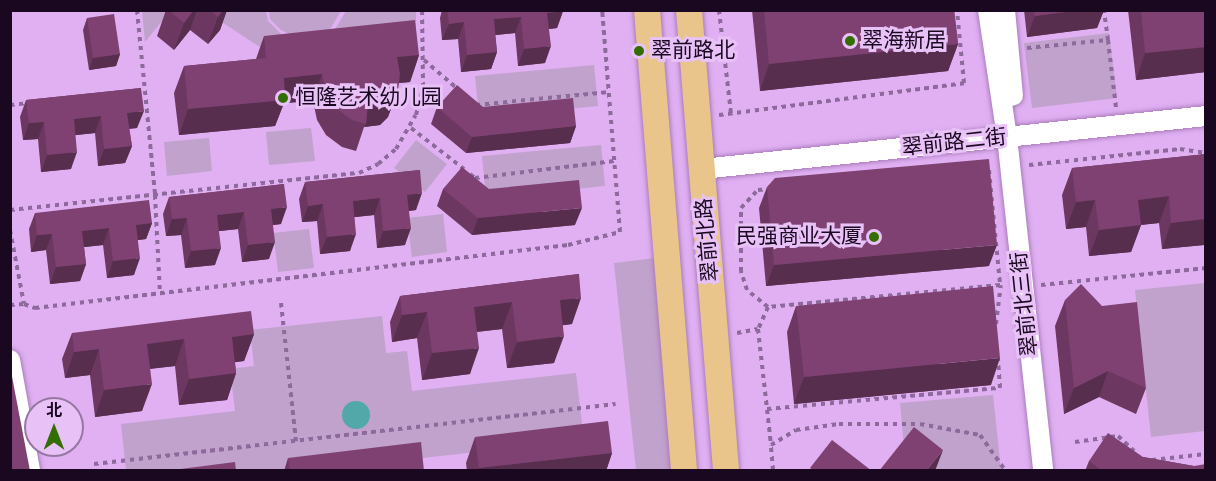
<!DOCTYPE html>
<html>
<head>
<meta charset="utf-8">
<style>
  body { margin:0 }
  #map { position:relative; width:1216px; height:481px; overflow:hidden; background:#e0b0f3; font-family:"Alegreya Sans","Noto Sans SC",sans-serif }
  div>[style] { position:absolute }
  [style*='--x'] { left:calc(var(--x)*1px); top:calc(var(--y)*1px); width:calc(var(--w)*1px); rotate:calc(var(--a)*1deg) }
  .green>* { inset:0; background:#c0a2cc }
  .water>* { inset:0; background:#52a8a9 }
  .round { border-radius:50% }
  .path>* { height:4px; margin-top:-2px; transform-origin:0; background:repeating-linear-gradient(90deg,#8d6a9b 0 4.5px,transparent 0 9px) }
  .roads { filter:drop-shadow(0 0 2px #aa7cbc) drop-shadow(0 0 2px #aa7cbc) }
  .minor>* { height:20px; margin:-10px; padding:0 10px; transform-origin:10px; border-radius:10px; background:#fff }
  .major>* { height:26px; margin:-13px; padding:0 13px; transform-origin:13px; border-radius:13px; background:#e9c58b }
  .wall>* { inset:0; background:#6c3861 }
  .shaded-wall>* { inset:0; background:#582e4f }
  .building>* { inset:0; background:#7e4171 }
  .dots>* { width:16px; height:16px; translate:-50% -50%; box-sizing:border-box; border:3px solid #e8c1f7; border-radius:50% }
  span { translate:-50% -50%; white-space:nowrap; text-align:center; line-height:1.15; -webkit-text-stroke:6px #e8c1f7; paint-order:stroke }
  .poi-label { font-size:21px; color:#1a0820 }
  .left { translate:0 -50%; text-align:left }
  .right { translate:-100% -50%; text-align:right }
  .street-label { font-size:21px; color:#1a0820 }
  .frame { position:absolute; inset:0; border:12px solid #1a0820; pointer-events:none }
  .north { position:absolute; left:24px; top:397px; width:60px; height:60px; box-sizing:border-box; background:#e8c1f7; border:2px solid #9677a1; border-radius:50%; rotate:0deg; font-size:16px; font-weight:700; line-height:24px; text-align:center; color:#1a0820 }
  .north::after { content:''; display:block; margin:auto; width:21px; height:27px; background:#336f00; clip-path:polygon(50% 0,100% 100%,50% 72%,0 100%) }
</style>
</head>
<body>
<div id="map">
  <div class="green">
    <div style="clip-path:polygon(142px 11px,170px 11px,145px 42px)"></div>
    <div style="clip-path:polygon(205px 11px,266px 11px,268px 21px,292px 45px,260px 47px)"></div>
    <div style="clip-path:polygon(269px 11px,341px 11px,329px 31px,298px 38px,281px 30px,270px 19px)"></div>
    <div style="clip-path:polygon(346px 11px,416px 11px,416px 31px,328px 41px)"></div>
    <div style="clip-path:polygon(1109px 33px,1117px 98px,1032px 108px,1024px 43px)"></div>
    <div style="clip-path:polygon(594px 65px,598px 106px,479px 118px,475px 76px)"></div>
    <div style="clip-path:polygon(311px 128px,315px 161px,269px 165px,266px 132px)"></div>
    <div style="clip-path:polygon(209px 138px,212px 171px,167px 176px,164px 142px)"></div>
    <div style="clip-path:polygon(416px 140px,447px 164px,425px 192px,394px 168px)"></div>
    <div style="clip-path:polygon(601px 145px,605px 186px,486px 198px,482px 156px)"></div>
    <div style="clip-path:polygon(443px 214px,447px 252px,412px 257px,407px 218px)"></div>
    <div style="clip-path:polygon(309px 229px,314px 268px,278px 272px,273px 233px)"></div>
    <div style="clip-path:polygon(655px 258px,671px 470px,636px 470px,614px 263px)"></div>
    <div style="clip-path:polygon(1205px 283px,1205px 431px,1151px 437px,1135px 290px)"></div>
    <div style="clip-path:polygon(382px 316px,386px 353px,407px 351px,412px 391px,576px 373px,584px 440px,315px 470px,126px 470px,121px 424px,235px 411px,230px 369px,254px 366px,250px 330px)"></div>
    <div style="clip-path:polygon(993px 395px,1001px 470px,934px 470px,904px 447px,900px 403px)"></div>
  </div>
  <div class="water">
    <div class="round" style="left:342px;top:401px;width:28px;height:28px"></div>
  </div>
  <div class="path">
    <div style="--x:137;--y:10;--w:186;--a:84.4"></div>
    <div style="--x:155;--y:195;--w:98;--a:87.1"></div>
    <div style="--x:719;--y:10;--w:105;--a:83.4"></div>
    <div style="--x:1108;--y:40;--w:68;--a:83.3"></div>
    <div style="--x:1027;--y:48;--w:81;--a:-5.6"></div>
    <div style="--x:1108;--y:40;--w:30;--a:-98"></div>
    <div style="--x:424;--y:60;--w:46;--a:40.6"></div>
    <div style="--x:10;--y:105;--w:18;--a:-6"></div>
    <div style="--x:476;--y:105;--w:134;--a:-5.6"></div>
    <div style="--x:719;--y:115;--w:247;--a:-7.4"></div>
    <div style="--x:964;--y:83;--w:73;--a:-95.5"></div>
    <div style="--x:411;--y:128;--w:67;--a:37.7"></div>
    <div style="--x:1029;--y:165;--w:152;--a:-6"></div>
    <div style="--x:1180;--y:149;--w:26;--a:9"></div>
    <div style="--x:989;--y:170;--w:116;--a:84.5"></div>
    <div style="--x:1000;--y:285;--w:233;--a:174.6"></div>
    <div style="--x:768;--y:307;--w:27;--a:-141"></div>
    <div style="--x:747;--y:290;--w:20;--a:-108"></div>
    <div style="--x:741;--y:271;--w:63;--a:-90"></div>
    <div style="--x:741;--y:208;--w:25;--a:-47"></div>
    <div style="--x:758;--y:190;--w:232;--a:-4.9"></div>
    <div style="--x:470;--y:174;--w:6;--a:39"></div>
    <div style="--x:475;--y:178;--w:140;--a:-7"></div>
    <div style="--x:10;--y:210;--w:351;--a:-6.1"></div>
    <div style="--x:359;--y:173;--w:21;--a:-25"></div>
    <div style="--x:378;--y:164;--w:23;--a:-40"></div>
    <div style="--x:396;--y:149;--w:39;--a:-60"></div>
    <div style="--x:416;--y:115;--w:29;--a:-76"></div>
    <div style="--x:423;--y:87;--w:77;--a:-90.7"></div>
    <div style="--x:10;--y:230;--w:75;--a:79.3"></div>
    <div style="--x:24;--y:304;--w:12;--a:20"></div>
    <div style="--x:35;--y:308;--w:537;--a:-6.74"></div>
    <div style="--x:568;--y:245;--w:54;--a:-14"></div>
    <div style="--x:620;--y:232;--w:223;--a:-94.6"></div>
    <div style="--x:1041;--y:285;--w:166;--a:-5.9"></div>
    <div style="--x:281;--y:303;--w:139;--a:83.8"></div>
    <div style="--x:10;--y:305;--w:14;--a:-4"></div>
    <div style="--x:768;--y:307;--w:24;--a:114"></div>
    <div style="--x:758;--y:329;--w:117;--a:83.6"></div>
    <div style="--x:996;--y:324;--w:39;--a:-83"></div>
    <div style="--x:737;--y:333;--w:21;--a:-11"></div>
    <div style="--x:767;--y:409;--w:234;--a:-5.2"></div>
    <div style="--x:1000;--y:388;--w:29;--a:-94"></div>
    <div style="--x:1075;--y:442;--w:43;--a:-7.9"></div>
    <div style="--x:1118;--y:436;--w:22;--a:43"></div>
    <div style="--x:1152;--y:460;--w:54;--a:-6.3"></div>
    <div style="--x:94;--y:464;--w:525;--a:-6.56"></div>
    <div style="--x:773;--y:470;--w:25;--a:-95"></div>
    <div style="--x:771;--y:445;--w:29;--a:-31"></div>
    <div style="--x:796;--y:430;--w:43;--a:-7.9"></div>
    <div style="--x:839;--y:424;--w:81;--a:0"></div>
    <div style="--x:920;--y:424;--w:61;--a:10.4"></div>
    <div style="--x:980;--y:435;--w:43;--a:54.5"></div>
  </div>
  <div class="roads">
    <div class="minor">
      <div style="--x:988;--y:10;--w:128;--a:81.5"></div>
      <div style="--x:1007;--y:137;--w:335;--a:83.8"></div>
      <div style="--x:1005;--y:10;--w:86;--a:84.7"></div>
      <div style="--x:702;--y:169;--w:507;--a:-6"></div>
      <div style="--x:10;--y:360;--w:112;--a:79.7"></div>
    </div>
    <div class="major">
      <div style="--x:647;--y:10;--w:461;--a:85.4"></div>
      <div style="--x:689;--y:10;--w:461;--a:85.4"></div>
    </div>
  </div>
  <div class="wall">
    <div style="clip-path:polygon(166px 10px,227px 10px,220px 30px,208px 44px,190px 30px,174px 50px,157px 36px)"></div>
    <div style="clip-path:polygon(442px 10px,563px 10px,563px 11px,557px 28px,549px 29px,545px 63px,518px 66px,515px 33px,495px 35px,497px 52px,491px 69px,461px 72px,458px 39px,442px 40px,440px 18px)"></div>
    <div style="clip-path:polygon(752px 10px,954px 10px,958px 44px,948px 71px,760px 91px)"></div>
    <div style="clip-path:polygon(1024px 10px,1104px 10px,1097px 28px,1027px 37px)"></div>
    <div style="clip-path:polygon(1128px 10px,1206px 10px,1206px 72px,1136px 80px)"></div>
    <div style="clip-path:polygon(87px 18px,120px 54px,116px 66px,89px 70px,83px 30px)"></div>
    <div style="clip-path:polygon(264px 36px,419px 55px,410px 82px,399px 83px,388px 117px,380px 125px,364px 127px,356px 151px,342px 147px,326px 135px,317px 120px,313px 101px,284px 103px,275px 126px,179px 135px,174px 93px,184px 66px,256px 59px)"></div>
    <div style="clip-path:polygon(141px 88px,137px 128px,129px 129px,132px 146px,125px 163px,98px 166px,95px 133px,75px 135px,71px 169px,41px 172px,38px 139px,23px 140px,20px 117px,26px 100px)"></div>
    <div style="clip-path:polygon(437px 107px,483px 107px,576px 126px,570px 143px,466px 153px,431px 124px)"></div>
    <div style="clip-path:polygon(1206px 154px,1206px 240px,1204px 245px,1162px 249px,1159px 223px,1141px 225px,1131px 252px,1089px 256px,1086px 227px,1066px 229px,1062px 195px,1072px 168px)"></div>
    <div style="clip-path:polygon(420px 170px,416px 210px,408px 211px,405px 245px,377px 248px,374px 215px,354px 217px,350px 251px,320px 254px,317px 221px,302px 222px,299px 199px,305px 182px)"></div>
    <div style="clip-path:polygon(284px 184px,281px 224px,273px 225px,269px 259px,242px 262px,238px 229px,219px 231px,215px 265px,185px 268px,181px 235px,166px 236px,163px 214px,169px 197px)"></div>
    <div style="clip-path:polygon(767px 187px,989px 266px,766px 286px,759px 208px)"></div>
    <div style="clip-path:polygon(443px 189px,489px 189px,575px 225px,472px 235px,437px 206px)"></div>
    <div style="clip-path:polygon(35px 213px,152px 223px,146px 239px,138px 240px,134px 275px,107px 278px,103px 245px,84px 247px,86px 264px,80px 281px,50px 284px,46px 250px,31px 252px,29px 229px)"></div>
    <div style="clip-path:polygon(579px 274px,572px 324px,563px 325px,554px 363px,507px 368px,502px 329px,477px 332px,470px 374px,422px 380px,417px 338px,392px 342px,390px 322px,400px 296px)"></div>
    <div style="clip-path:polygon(1065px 300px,1146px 388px,1136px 414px,1099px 397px,1064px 414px,1055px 326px)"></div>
    <div style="clip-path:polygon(796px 306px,991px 385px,794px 404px,787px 332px)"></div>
    <div style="clip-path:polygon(72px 333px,254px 334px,244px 361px,235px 362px,236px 373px,227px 400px,179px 405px,175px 366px,150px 369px,142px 411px,95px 417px,90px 375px,65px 378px,62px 359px)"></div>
    <div style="clip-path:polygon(475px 437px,612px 453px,606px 471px,467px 471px,466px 463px)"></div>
    <div style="clip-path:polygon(1143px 457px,1194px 466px,1206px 471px,1085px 471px,1089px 461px)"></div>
    <div style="clip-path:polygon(288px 458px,424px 471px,284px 471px)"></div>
  </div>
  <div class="shaded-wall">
    <div style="clip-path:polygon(194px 10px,197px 10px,190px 30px,174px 50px,184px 23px)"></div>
    <div style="clip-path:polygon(223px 10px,227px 10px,220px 30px,208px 44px,218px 17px)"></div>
    <div style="clip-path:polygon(1081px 10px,1104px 10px,1097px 28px,1027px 37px,1035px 16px)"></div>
    <div style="clip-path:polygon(563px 11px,557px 28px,541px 30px,547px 13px)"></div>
    <div style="clip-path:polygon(521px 17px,515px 33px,487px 36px,494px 19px)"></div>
    <div style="clip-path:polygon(464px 22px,458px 39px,442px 40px,449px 24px)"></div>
    <div style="clip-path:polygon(958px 44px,948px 71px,760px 91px,769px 64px)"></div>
    <div style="clip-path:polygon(551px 46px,545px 63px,518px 66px,524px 49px)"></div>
    <div style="clip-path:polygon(1206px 47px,1206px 72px,1136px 80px,1145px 53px)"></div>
    <div style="clip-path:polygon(497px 52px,491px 69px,461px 72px,467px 55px)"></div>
    <div style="clip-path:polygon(120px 54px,116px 66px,89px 70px,93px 58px)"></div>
    <div style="clip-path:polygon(419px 55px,410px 82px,387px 84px,397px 57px)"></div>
    <div style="clip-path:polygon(322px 74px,313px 101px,284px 103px,275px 126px,179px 135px,188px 109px,284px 78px)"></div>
    <div style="clip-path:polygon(398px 91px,388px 117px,380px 125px,364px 127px,366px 124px,368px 102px)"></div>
    <div style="clip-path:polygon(144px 111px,137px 128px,121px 129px,127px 113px)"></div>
    <div style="clip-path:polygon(101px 116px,95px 133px,68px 136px,74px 119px)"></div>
    <div style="clip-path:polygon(44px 122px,38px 139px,23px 140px,29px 123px)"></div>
    <div style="clip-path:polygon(576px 126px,570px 143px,466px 153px,472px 137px)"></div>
    <div style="clip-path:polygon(132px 146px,125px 163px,98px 166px,104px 149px)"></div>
    <div style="clip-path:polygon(77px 152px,71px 169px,41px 172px,47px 155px)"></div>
    <div style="clip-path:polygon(422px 193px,416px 210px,400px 212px,407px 195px)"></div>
    <div style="clip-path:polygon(1169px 196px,1159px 223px,1129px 226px,1138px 200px)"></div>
    <div style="clip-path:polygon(380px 198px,374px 215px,347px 218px,353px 201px)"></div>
    <div style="clip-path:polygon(1095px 200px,1086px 227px,1066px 229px,1076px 202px)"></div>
    <div style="clip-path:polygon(323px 204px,317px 221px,302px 222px,308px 206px)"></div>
    <div style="clip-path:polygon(287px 207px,281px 224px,265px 226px,271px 209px)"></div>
    <div style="clip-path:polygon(1206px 207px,1206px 240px,1204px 245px,1162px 249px,1171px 223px)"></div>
    <div style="clip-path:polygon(582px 208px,575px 225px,472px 235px,478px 218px)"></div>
    <div style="clip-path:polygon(244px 212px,238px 229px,211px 232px,217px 215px)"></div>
    <div style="clip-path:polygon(187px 218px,181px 235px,166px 236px,172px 219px)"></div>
    <div style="clip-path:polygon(152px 223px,146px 239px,130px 241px,136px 225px)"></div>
    <div style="clip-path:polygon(1141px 225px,1131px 252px,1089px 256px,1099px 230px)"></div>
    <div style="clip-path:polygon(109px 228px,103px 245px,76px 248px,82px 231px)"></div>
    <div style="clip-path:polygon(411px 228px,405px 245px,377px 248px,383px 231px)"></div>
    <div style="clip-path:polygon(52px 234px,46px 250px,31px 252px,37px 235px)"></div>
    <div style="clip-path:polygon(356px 234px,350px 251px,320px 254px,327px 237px)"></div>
    <div style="clip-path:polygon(275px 242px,269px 259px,242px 262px,248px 245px)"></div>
    <div style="clip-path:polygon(997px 245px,989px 266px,766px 286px,774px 265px)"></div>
    <div style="clip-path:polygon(221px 248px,215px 265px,185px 268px,191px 251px)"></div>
    <div style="clip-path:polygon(140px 258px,134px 275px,107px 278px,113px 261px)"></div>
    <div style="clip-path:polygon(86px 264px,80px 281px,50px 284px,56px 267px)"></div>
    <div style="clip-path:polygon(581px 298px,572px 324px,550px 327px,560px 300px)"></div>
    <div style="clip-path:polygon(512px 302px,502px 329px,465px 333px,474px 307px)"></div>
    <div style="clip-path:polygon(427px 312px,417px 338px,392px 342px,402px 315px)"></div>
    <div style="clip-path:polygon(254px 334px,244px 361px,222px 364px,232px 337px)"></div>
    <div style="clip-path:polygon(564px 336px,554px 363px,507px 368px,517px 342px)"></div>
    <div style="clip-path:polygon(184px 339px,175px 366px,137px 370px,147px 344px)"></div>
    <div style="clip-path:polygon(479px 348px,470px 374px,422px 380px,432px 353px)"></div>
    <div style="clip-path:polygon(99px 349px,90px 375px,65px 378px,74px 352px)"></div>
    <div style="clip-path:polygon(1000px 358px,991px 385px,794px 404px,804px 377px)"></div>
    <div style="clip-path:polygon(1108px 371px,1099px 397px,1064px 414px,1074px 388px)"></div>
    <div style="clip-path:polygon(236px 373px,227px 400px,179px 405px,189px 379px)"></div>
    <div style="clip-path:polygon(152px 384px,142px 411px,95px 417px,104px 390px)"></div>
    <div style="clip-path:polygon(943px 450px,935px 471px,926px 471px)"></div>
    <div style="clip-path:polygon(612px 453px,606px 471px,478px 471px,479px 468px)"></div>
  </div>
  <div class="building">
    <div style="clip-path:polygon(168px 10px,194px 10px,184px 23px)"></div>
    <div style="clip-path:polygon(210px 10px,223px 10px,218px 17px)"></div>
    <div style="clip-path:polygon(447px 10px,563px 10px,563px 11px,547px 13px,551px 46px,524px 49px,521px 17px,494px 19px,497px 52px,467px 55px,464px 22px,449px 24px)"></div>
    <div style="clip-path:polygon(764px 10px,954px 10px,958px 44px,769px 64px)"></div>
    <div style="clip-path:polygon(1034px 10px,1081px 10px,1035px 16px)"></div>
    <div style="clip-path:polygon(1141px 10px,1206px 10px,1206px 47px,1145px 53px)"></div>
    <div style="clip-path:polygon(114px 14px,120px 54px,93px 58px,87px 18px)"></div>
    <div style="clip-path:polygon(415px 20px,419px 55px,397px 57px,400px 74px,398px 91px,390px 98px,368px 102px,366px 124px,352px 120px,336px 108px,326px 93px,322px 74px,284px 78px,285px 100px,188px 109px,184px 66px,266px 58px,264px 36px)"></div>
    <div style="clip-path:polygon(457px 85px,483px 107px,573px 98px,576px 126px,472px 137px,437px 107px)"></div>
    <div style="clip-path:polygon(141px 88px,144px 111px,127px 113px,132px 146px,104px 149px,101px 116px,74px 119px,77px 152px,47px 155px,44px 122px,29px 123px,26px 100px)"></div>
    <div style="clip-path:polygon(1206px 154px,1206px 219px,1171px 223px,1169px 196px,1138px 200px,1141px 225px,1099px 230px,1095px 200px,1076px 202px,1072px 168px)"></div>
    <div style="clip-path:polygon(989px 159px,997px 245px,774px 265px,767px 187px,775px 178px)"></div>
    <div style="clip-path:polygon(462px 167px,489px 189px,579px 180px,582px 208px,478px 218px,443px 189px)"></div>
    <div style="clip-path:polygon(420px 170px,422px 193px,407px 195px,411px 228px,383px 231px,380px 198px,353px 201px,356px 234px,327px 237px,323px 204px,308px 206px,305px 182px)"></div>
    <div style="clip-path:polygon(284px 184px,287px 207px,271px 209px,275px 242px,248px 245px,244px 212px,217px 215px,221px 248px,191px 251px,187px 218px,172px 219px,169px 197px)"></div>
    <div style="clip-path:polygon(149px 200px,152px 223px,136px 225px,140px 258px,113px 261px,109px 228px,82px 231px,86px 264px,56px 267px,52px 234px,37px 235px,35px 213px)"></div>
    <div style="clip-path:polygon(579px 274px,581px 298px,560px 300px,564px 336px,517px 342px,512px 302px,474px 307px,479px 348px,432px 353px,427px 312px,402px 315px,400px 296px)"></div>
    <div style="clip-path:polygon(1081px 284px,1102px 306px,1137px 302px,1146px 388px,1108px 371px,1074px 388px,1065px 300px)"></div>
    <div style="clip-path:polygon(993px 286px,1000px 358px,804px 377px,796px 306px)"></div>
    <div style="clip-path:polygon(251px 311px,254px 334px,232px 337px,236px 373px,189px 379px,184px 339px,147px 344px,152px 384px,104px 390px,99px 349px,74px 352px,72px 333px)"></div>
    <div style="clip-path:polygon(10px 366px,30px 471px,10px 471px)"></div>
    <div style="clip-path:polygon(608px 421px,612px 453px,479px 468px,475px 437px)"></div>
    <div style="clip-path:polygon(914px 427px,943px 450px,926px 471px,879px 471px)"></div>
    <div style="clip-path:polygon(1108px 433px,1143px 457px,1194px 466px,1206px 464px,1206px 471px,1103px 471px,1089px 461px)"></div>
    <div style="clip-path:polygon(832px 440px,872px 471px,814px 471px,810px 468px)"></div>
    <div style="clip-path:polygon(421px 442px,424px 471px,290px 471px,288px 458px)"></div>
    <div style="clip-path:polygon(235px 462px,236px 471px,165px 471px)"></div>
  </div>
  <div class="dots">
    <div style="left:850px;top:41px;background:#336f00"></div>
    <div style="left:639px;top:51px;background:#336f00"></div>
    <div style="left:283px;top:98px;background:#336f00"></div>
    <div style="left:874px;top:237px;background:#336f00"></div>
  </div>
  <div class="poi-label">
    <span class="left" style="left:862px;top:41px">翠海新居</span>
    <span class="left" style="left:651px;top:51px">翠前路北</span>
    <span class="left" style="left:295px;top:98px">恒隆艺术幼儿园</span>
    <span class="right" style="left:862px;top:237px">民强商业大厦</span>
  </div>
  <div class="street-label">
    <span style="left:954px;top:143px;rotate:-6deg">翠前路二街</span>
    <span style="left:708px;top:240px;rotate:-95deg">翠前北路</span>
    <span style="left:1025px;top:304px;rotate:-96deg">翠前北三街</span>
  </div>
  <div class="frame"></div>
  <div class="north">北</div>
</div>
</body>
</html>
